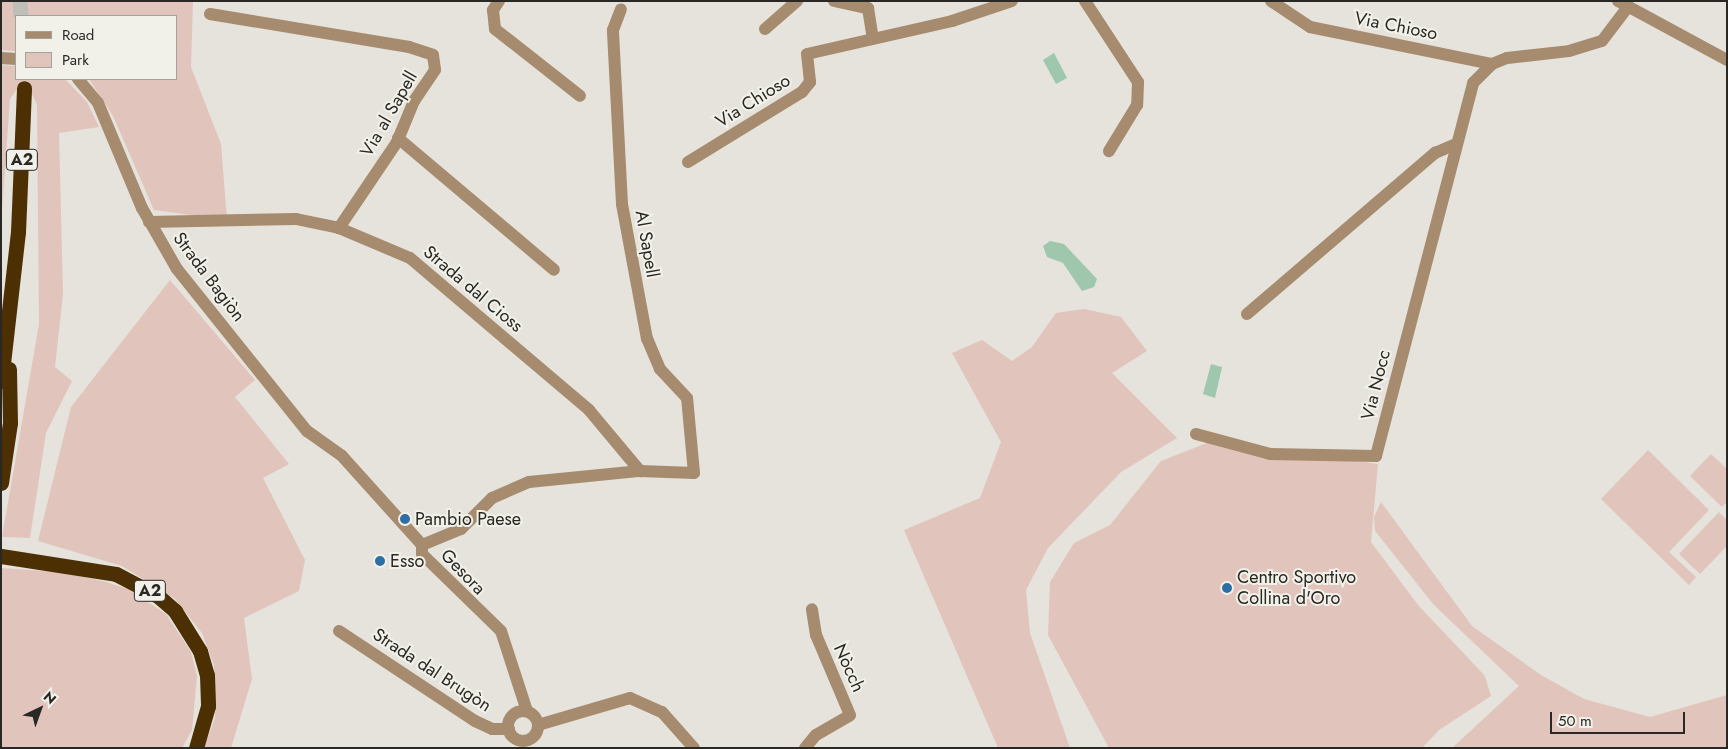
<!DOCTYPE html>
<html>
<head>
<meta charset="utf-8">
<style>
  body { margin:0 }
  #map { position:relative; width:1728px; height:749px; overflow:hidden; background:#e5e3dc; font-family:Jost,sans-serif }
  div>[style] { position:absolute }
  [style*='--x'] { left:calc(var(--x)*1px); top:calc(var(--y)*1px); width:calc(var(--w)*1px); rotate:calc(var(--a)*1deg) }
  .green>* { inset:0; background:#e1c4bb }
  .water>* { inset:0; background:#9ec7ae }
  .highway-tunnel>* { height:15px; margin-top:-7.5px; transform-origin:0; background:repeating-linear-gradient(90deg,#bfbeb7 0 15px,transparent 0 23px) }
  .minor>* { height:12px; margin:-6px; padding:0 6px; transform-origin:6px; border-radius:6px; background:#a68b6e }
  .minor>.ring { margin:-6px; padding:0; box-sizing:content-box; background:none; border:12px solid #a68b6e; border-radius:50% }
  .highway>* { height:15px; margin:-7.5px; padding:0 7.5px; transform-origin:7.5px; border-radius:7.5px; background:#4d2f04 }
  .dots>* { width:14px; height:14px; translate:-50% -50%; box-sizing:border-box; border:2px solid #f2f1e9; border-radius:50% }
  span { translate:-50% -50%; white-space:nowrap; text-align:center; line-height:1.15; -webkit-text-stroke:4px #f2f1e9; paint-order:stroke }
  .shield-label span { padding:1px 4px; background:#f2f1e9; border:1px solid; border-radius:4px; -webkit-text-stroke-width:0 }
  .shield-label { font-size:16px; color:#292825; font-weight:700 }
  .street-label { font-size:18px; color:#292825 }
  .poi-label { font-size:18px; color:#292825 }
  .left { translate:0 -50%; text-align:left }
  .frame { position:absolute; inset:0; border:2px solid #292825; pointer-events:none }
  .legend { position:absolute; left:15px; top:15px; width:162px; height:65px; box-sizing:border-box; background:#f2f1e9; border:1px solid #a2a19b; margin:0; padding:6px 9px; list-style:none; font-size:15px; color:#292825 }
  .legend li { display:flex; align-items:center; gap:10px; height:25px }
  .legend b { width:25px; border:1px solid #a2a19b }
  .north { position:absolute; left:15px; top:684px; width:50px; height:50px; -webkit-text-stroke:4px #f2f1e9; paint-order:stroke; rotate:42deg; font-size:14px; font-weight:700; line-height:20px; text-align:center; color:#292825 }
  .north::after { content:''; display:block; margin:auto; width:18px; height:22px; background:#292825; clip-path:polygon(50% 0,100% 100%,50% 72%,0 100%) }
  .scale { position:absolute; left:1550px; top:712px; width:135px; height:22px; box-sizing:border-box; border:2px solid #292825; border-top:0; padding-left:6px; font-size:15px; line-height:18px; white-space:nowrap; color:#292825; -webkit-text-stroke:4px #f2f1e9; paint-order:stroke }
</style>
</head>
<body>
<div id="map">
  <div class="green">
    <div style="clip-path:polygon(1px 1px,193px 1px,191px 67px,221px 144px,227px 220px,154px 210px,113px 116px,89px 79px,176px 79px,176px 16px,16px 16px,16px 51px,1px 50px)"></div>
    <div style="clip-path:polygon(1px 65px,16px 66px,16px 79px,65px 79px,87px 102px,99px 127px,59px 133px,63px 294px,55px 367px,72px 381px,46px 433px,30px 538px,2px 537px,39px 324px,37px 105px,29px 87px,19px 86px,10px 99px,1px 224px)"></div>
    <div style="clip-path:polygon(170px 280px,255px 380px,235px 397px,289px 464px,263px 478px,305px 560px,299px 591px,244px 618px,252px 679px,231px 748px,204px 748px,215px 718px,214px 665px,202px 633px,174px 598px,122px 566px,38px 541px,71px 407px)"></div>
    <div style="clip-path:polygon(1084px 309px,1121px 317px,1147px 351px,1112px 373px,1177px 438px,1121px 472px,1048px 548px,1026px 590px,1030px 633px,1070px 748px,998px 748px,904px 530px,980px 498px,1001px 442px,952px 353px,982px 340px,1012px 361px,1032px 347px,1056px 313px)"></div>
    <div style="clip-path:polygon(1212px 441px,1378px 464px,1371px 542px,1418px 605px,1485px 676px,1491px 696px,1439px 730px,1422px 748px,1109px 748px,1048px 635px,1050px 582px,1074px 543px,1110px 525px,1161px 461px)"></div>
    <div style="clip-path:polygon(1648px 450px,1709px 510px,1669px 552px,1696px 577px,1689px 585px,1601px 499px)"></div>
    <div style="clip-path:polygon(1711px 454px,1727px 469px,1727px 502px,1722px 507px,1690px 476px)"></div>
    <div style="clip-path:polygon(1381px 502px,1472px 626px,1541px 675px,1584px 699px,1650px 717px,1727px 695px,1727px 748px,1452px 748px,1519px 686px,1434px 605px,1375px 531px,1374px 517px)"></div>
    <div style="clip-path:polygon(1719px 512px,1727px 520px,1727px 546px,1700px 574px,1679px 554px)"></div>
    <div style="clip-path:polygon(1px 568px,60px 572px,103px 581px,128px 589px,166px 614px,191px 652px,197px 676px,192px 730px,182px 748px,1px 748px)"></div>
  </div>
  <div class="water">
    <div style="clip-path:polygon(1054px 53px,1067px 78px,1056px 84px,1043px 60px)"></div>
    <div style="clip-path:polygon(1050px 241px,1064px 244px,1097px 279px,1094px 287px,1082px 291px,1063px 263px,1047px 257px,1043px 246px)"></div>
    <div style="clip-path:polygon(1211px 364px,1222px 367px,1215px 398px,1203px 394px)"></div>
  </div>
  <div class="highway-tunnel">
    <div style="--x:20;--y:1;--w:15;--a:86"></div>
  </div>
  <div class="minor">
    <div style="--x:499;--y:1;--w:11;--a:124"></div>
    <div style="--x:493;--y:10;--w:19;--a:84"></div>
    <div style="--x:495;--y:29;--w:108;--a:38.2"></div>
    <div style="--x:834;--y:1;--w:35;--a:12"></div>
    <div style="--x:868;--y:8;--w:30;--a:81"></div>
    <div style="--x:1085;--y:1;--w:97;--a:56.8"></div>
    <div style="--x:1138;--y:82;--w:23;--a:92"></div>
    <div style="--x:1137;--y:105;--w:54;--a:121.3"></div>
    <div style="--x:1271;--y:1;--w:47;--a:33.7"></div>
    <div style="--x:1310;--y:27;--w:186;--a:11.5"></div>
    <div style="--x:1618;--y:1;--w:124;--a:28.4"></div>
    <div style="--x:210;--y:14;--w:202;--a:9.4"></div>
    <div style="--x:409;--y:47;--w:25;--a:18"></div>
    <div style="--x:433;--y:55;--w:15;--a:82"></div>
    <div style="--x:435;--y:70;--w:37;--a:124"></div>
    <div style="--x:414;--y:101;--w:44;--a:112.5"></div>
    <div style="--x:397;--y:142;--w:104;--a:124"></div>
    <div style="--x:765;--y:29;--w:43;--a:-41.2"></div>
    <div style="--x:1;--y:58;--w:15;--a:4"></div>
    <div style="--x:78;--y:79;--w:31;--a:50"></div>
    <div style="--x:98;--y:103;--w:114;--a:67.3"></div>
    <div style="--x:142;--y:208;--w:70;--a:60.2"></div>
    <div style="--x:177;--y:269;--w:208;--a:51.3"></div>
    <div style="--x:307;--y:431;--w:43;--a:35.5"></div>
    <div style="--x:342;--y:456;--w:120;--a:48"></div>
    <div style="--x:422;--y:545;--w:9;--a:90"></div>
    <div style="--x:422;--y:554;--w:110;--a:44.3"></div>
    <div style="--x:501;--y:631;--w:84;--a:72"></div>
    <div style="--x:398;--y:138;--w:204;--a:40.2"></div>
    <div style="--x:688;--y:162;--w:134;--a:-31.6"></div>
    <div style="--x:802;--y:92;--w:13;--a:-51"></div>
    <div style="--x:810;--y:82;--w:28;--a:-96"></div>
    <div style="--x:807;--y:54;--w:149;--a:-12.8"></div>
    <div style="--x:952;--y:21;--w:63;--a:-18.4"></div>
    <div style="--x:149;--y:222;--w:147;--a:-1.2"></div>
    <div style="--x:296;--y:219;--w:44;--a:11.8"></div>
    <div style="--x:339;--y:228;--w:77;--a:22.9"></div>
    <div style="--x:410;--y:258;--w:235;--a:40.3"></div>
    <div style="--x:589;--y:410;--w:80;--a:50.1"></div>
    <div style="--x:1247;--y:314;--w:248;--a:-40.6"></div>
    <div style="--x:1435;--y:153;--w:21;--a:-23"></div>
    <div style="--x:1196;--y:434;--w:77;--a:15.1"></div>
    <div style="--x:1270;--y:454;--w:106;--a:1.1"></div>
    <div style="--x:1376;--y:456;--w:385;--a:-75.4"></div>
    <div style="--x:1473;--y:83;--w:27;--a:-45"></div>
    <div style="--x:1492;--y:64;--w:16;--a:-22"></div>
    <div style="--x:1507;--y:58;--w:62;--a:-6.4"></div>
    <div style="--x:1569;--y:51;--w:34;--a:-17"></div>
    <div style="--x:1602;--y:41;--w:41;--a:-52.9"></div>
    <div style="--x:422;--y:545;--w:42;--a:-22.3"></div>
    <div style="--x:461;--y:529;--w:44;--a:-45"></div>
    <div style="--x:492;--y:498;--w:40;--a:-23.4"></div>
    <div style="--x:529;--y:482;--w:112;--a:-5.7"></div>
    <div style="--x:640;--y:471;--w:54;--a:2.1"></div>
    <div style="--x:694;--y:473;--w:75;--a:-95.3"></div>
    <div style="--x:687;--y:398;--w:40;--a:-133"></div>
    <div style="--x:660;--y:369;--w:33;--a:-113"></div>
    <div style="--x:647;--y:339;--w:137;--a:-100.5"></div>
    <div style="--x:622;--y:204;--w:174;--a:-93"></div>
    <div style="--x:613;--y:30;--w:22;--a:-69"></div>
    <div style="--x:339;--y:631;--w:163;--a:33.5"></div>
    <div style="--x:475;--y:721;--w:19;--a:25"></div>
    <div style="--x:492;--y:729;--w:17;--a:0"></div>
    <div class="ring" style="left:508px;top:711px;width:18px;height:18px"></div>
    <div style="--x:538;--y:725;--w:96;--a:-16.4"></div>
    <div style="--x:630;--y:698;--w:35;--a:24"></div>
    <div style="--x:662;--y:712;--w:48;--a:48.4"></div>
    <div style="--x:805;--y:748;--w:17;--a:-50"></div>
    <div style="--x:816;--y:735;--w:39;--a:-30"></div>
    <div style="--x:850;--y:715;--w:87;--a:-113"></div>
    <div style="--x:816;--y:635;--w:26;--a:-99"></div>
  </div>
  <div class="highway">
    <div style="--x:1;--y:381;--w:150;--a:-83.5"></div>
    <div style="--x:18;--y:232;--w:144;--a:-87.6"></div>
    <div style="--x:1;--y:483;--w:61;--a:-81.5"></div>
    <div style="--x:10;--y:423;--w:54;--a:-91.1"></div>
    <div style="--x:1;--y:556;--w:116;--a:8.9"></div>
    <div style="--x:116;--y:574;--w:47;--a:27.6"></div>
    <div style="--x:158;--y:596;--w:23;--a:41"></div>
    <div style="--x:175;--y:611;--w:47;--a:58"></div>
    <div style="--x:200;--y:651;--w:25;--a:74"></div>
    <div style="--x:207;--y:675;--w:31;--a:88"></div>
    <div style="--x:208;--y:706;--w:44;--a:105.9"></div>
  </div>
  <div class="dots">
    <div style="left:405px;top:519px;background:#2d6fa5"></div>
    <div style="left:380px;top:561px;background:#2d6fa5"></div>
    <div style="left:1227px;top:588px;background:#2d6fa5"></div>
  </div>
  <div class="shield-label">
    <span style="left:22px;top:160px">A2</span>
    <span style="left:150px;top:591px">A2</span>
  </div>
  <div class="street-label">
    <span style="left:1396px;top:26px;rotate:11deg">Via Chioso</span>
    <span style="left:753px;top:101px;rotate:-32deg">Via Chioso</span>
    <span style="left:389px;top:114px;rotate:-60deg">Via al Sapell</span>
    <span style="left:647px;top:244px;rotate:80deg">Al Sapell</span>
    <span style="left:209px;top:277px;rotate:53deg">Strada Bagiòn</span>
    <span style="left:473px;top:289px;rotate:40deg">Strada dal Cioss</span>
    <span style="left:1376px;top:385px;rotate:-76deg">Via Nocc</span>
    <span style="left:463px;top:572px;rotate:46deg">Gesora</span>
    <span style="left:849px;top:668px;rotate:66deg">Nòcch</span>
    <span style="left:432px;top:670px;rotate:33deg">Strada dal Brugòn</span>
  </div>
  <div class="poi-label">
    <span class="left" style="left:415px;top:519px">Pambio Paese</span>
    <span class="left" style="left:390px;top:561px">Esso</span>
    <span class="left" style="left:1237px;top:588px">Centro Sportivo<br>Collina d'Oro</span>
  </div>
  <div class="frame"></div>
  <ul class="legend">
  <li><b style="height:6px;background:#a68b6e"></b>Road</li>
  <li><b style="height:14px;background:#e1c4bb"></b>Park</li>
  </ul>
  <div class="north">N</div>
  <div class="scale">50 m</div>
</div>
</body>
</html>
